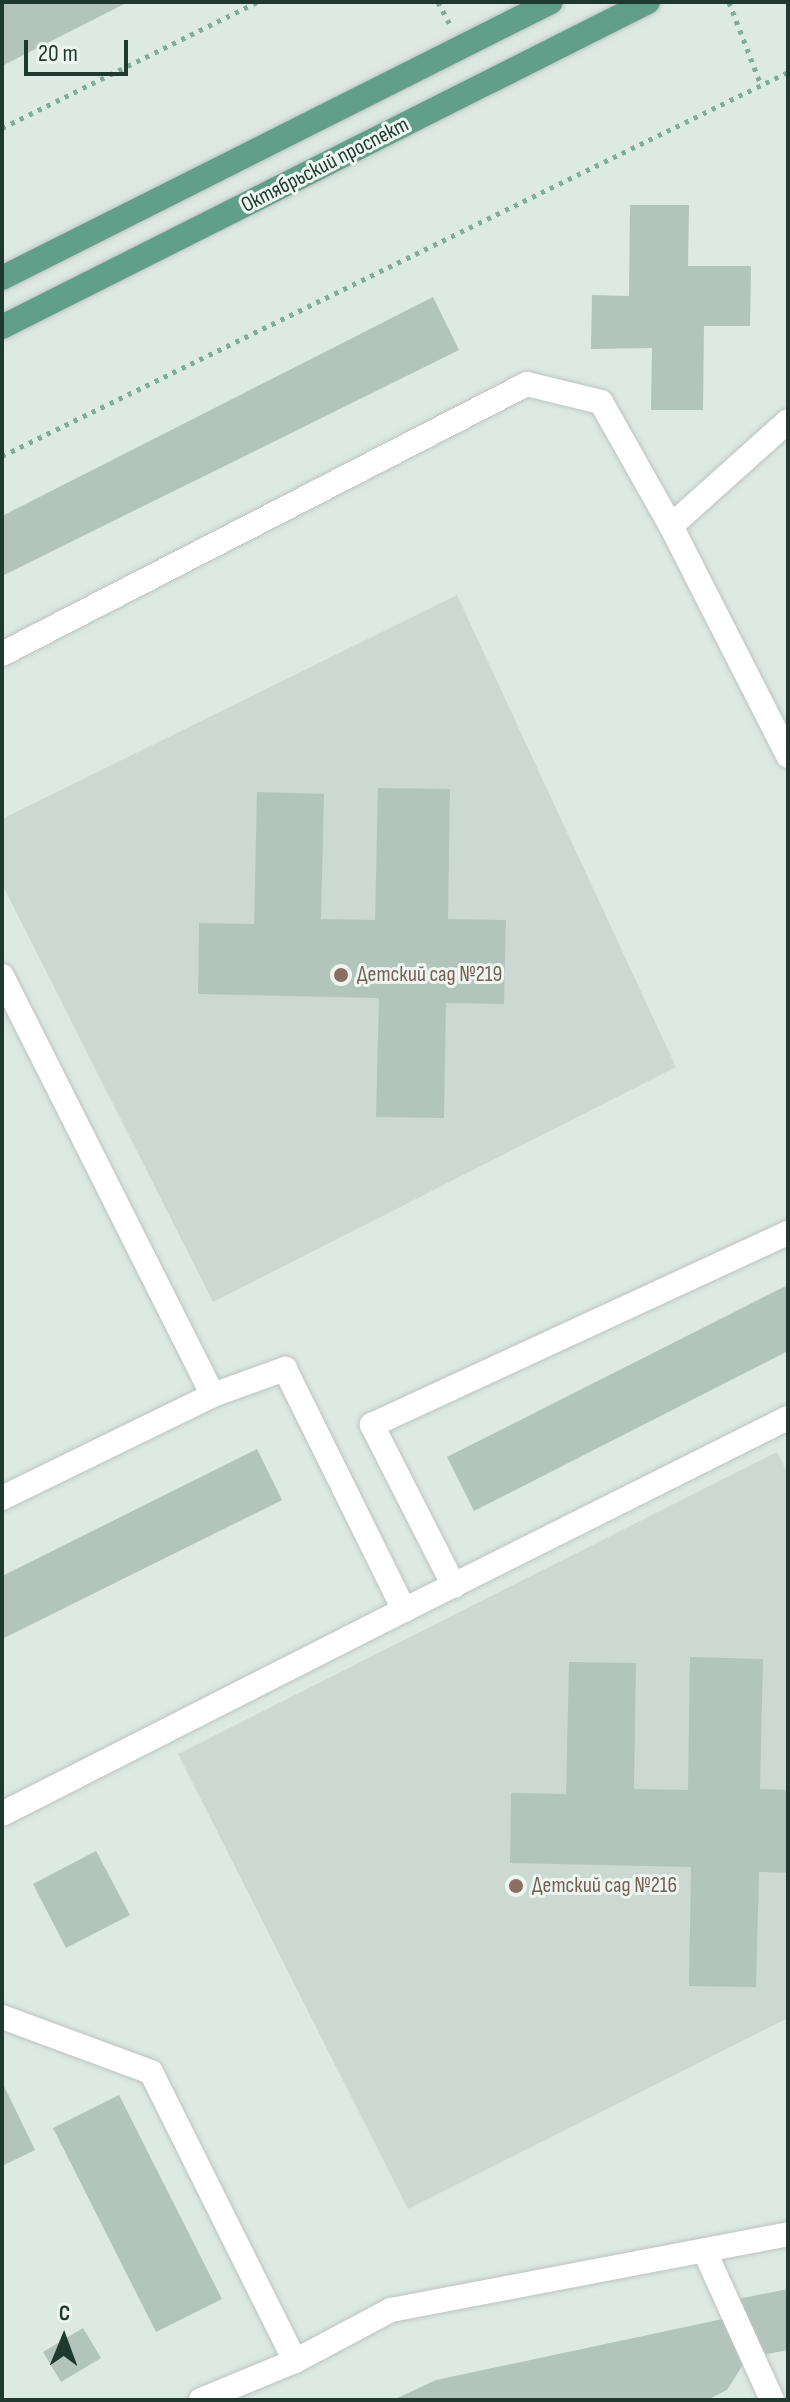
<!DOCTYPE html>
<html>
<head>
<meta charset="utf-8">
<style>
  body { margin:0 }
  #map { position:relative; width:790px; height:2402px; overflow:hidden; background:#dde9e3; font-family:"Sofia Sans Condensed",sans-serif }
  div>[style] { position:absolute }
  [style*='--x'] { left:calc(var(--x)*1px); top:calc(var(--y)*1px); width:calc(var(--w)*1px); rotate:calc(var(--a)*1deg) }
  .built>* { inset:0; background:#ccd9d2 }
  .building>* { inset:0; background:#b3c4bc }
  .path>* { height:5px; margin-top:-2.5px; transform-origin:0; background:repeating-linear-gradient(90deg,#7ead9b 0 4px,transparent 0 10px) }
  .roads { filter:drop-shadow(0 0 2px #bcc3c1) drop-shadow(0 0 2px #bcc3c1) }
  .minor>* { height:24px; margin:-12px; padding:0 12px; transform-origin:12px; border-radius:12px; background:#fff }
  .major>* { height:24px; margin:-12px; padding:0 12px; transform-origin:12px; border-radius:12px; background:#629f8b }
  .dots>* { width:22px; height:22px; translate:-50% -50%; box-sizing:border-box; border:4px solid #eef6f1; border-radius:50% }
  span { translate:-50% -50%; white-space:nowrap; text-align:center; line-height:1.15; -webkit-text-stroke:6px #eef6f1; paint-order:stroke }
  .street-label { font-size:22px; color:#1f3830 }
  .education-label { font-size:22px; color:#785e54 }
  .left { translate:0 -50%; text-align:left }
  .frame { position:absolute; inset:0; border:4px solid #1f3830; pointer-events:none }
  .north { position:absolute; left:24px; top:2298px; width:80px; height:80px; -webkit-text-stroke:6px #eef6f1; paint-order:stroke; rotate:1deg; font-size:22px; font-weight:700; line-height:32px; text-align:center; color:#1f3830 }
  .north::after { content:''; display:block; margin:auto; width:28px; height:36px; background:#1f3830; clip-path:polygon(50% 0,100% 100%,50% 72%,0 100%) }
  .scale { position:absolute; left:24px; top:40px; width:104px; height:36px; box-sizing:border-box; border:4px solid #1f3830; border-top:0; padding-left:10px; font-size:24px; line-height:28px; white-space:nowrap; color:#1f3830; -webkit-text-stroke:6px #eef6f1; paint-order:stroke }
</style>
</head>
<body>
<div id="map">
  <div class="built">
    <div style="clip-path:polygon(457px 595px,676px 1067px,213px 1302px,2px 884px,2px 819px)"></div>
    <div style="clip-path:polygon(777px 1452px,788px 1474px,788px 2018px,408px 2209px,178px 1754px)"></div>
  </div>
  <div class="building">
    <div style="clip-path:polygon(2px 2px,128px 2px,2px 66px)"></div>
    <div style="clip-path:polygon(630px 205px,689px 205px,688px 266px,751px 266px,750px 326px,704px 326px,703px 410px,651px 410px,652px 348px,591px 349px,592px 295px,629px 296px)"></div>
    <div style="clip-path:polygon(433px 297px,459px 350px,2px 576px,2px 516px)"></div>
    <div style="clip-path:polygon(378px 788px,450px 789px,448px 919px,506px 920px,504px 1004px,446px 1003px,444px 1118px,376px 1117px,379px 998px,198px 994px,199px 923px,254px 924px,257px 792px,324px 794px,321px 919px,375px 920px)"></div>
    <div style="clip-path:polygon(788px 1285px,788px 1351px,474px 1511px,447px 1457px)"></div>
    <div style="clip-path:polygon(257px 1449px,282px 1500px,2px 1639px,2px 1576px)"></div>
    <div style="clip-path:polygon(690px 1657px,763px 1659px,760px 1789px,788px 1790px,788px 1873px,759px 1872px,756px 1987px,689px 1986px,691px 1867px,510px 1863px,511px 1793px,566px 1794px,569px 1662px,636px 1663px,634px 1789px,688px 1790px)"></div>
    <div style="clip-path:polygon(96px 1851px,130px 1915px,66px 1948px,33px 1884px)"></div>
    <div style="clip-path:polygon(2px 2082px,35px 2150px,2px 2166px)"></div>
    <div style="clip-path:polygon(119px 2095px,222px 2299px,156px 2332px,53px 2128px)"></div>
    <div style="clip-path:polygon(788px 2289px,788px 2350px,747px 2358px,727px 2390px,707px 2400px,393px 2400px,436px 2380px,737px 2316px,733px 2300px)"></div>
    <div style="clip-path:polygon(83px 2328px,101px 2358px,61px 2382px,43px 2352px)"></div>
  </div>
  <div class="path">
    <div style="--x:438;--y:2;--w:24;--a:62"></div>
    <div style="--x:729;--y:2;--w:89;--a:68.9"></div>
    <div style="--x:2;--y:128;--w:284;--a:-26.3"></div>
    <div style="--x:2;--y:456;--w:875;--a:-26.04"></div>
  </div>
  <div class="roads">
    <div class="minor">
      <div style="--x:671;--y:526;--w:157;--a:-41.9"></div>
      <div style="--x:2;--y:654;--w:590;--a:-27.22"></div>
      <div style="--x:527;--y:384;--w:76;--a:13.7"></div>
      <div style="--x:601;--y:402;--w:142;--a:60.6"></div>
      <div style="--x:671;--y:526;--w:258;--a:63"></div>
      <div style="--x:2;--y:976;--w:469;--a:63.3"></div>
      <div style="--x:2;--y:1498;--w:235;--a:-26"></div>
      <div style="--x:213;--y:1395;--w:77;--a:-19.9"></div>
      <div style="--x:285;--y:1369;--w:269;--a:63.7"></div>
      <div style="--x:404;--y:1610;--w:451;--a:153.1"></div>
      <div style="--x:454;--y:1586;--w:181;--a:-117"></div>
      <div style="--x:372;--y:1425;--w:458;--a:-24.8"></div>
      <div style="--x:404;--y:1610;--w:429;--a:-26.6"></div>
      <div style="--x:2;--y:2017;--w:159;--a:20.3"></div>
      <div style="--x:151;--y:2072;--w:323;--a:63.5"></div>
      <div style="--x:295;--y:2361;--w:102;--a:157.5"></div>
      <div style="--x:705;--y:2252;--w:162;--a:65.6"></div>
      <div style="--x:295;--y:2361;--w:109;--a:-28"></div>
      <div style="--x:391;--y:2310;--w:404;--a:-10.8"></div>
    </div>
    <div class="major">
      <div style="--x:2;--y:278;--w:614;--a:-26.69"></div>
      <div style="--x:2;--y:327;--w:723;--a:-26.71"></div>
    </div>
  </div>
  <div class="dots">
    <div style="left:341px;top:975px;background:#8d6e63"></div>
    <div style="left:516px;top:1886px;background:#8d6e63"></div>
  </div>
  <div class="street-label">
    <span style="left:325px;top:165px;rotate:-27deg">Октябрьский проспект</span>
  </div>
  <div class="education-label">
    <span class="left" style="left:357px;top:975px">Детский сад №219</span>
    <span class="left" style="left:532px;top:1886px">Детский сад №216</span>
  </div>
  <div class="frame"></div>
  <div class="north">С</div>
  <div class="scale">20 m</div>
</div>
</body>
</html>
